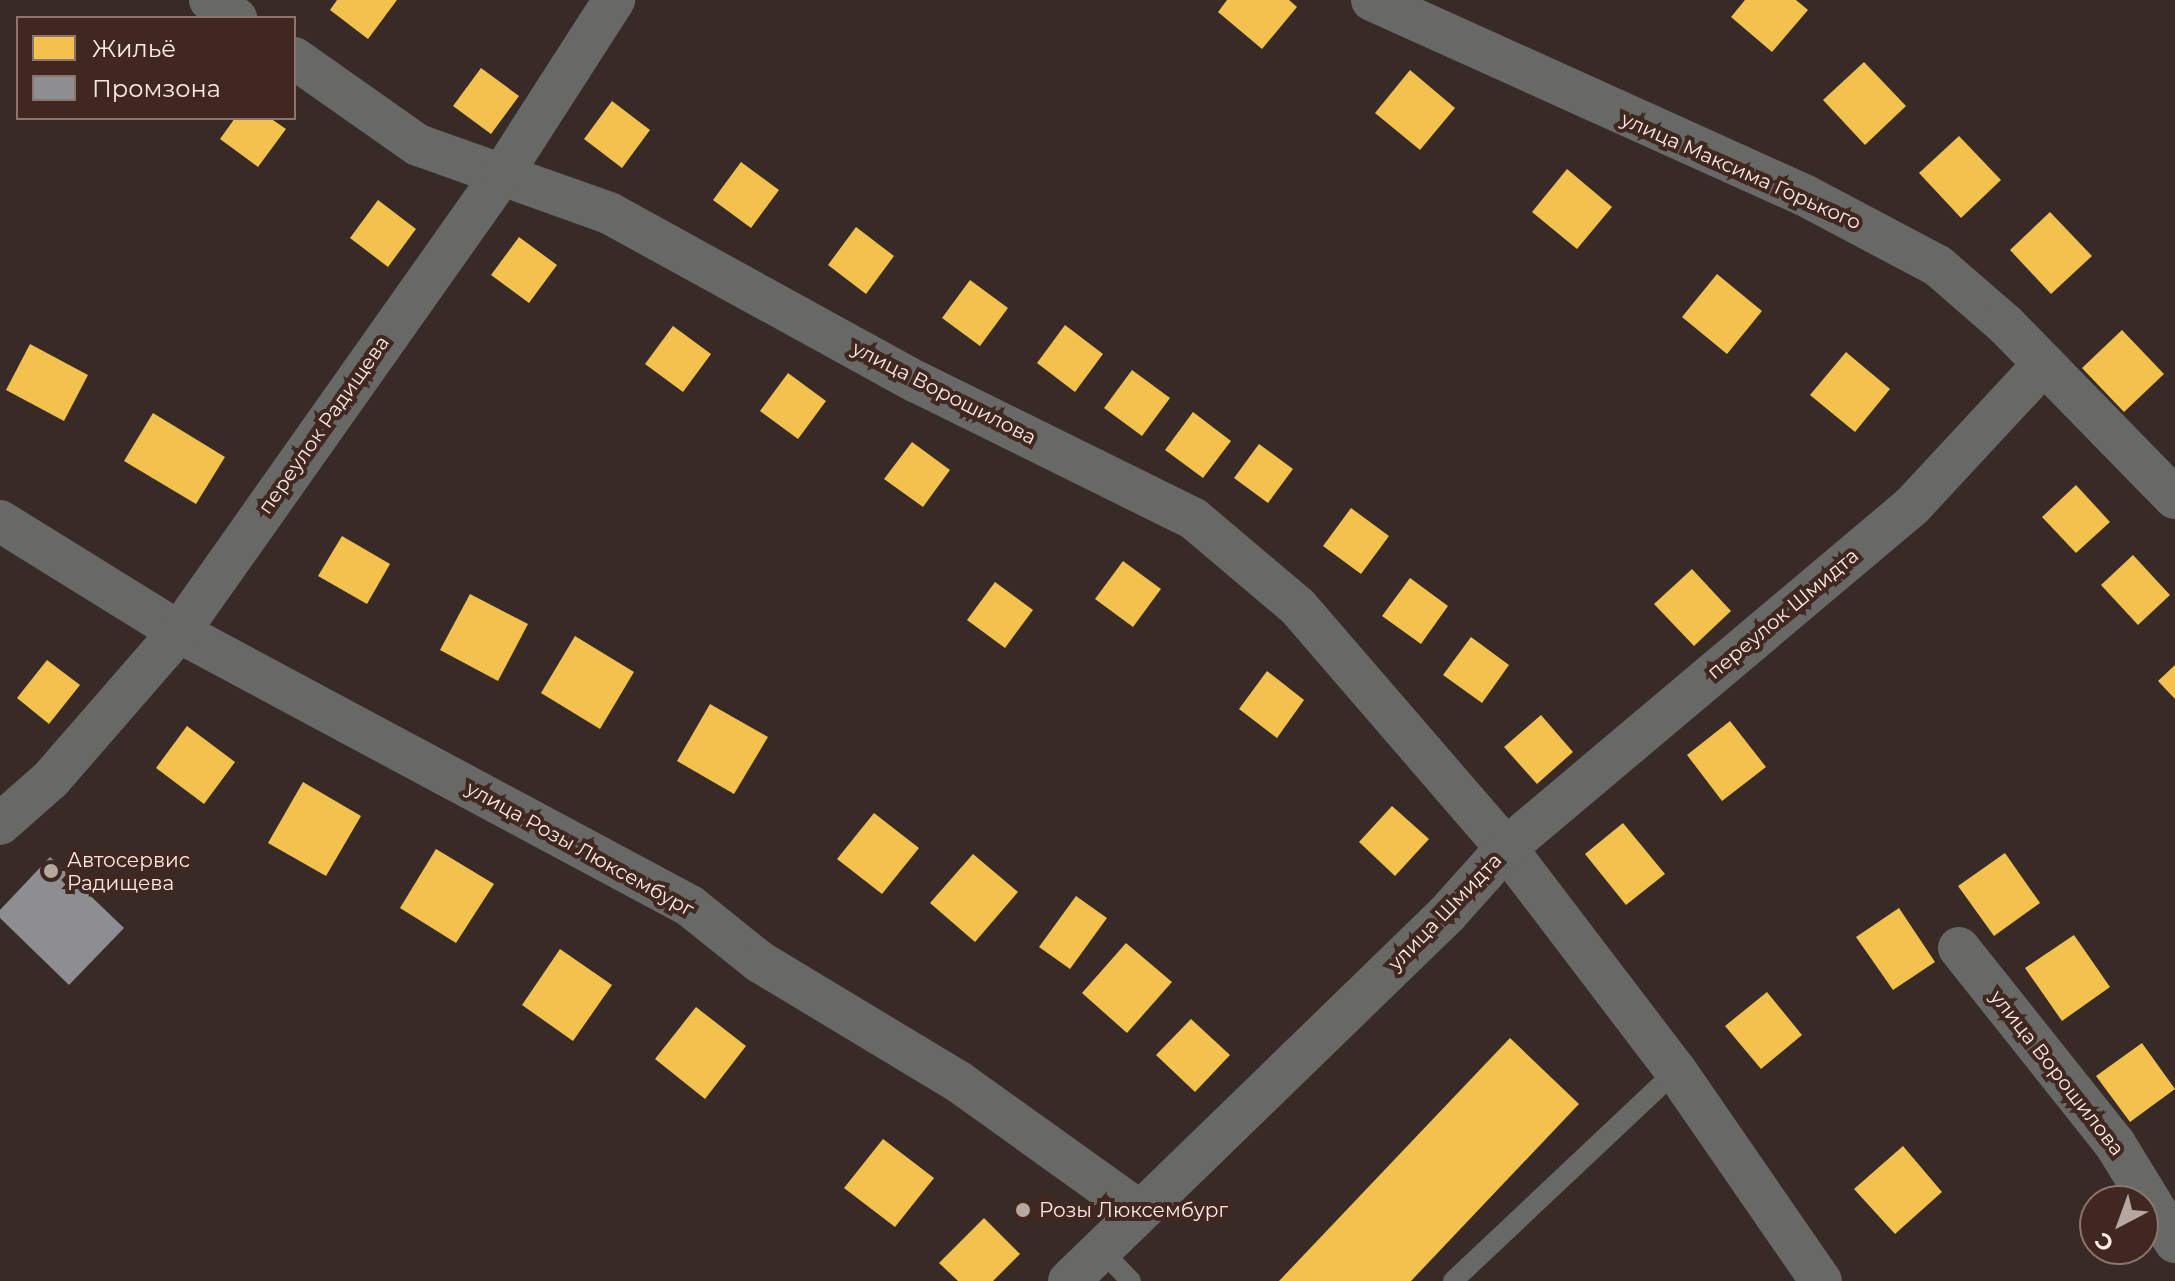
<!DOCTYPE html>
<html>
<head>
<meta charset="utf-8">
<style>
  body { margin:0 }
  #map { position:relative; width:2175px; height:1281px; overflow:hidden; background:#382b27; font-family:Montserrat,sans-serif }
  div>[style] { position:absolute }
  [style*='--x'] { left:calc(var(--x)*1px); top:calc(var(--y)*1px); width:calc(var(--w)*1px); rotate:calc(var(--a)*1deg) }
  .homes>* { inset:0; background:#f2c14e }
  .industry>* { inset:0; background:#8d8d92 }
  .service>* { height:20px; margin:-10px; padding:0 10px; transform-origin:10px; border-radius:10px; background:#686967 }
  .minor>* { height:42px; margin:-21px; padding:0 21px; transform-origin:21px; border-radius:21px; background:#686967 }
  .dots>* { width:22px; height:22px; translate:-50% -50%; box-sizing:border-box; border:4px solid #40271f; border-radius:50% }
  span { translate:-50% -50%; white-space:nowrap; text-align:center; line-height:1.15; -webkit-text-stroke:8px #40271f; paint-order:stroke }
  .street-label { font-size:20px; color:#fbeae4 }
  .poi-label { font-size:20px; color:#fbeae4 }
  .left { translate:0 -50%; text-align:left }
  .legend { position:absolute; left:16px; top:16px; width:280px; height:104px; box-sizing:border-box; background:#40271f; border:2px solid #8b756e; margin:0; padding:10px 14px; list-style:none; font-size:24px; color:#fbeae4 }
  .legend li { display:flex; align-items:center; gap:16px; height:40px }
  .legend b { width:40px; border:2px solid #8b756e }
  .north { position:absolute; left:2079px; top:1185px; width:80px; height:80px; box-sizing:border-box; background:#40271f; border:2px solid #8b756e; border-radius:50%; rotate:221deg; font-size:22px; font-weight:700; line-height:32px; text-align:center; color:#fbeae4 }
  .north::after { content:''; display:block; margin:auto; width:28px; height:36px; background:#b7a7a2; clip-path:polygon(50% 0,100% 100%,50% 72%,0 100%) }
</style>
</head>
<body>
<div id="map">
  <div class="homes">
    <div style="clip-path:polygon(337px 0,397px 0,368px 39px,330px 10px)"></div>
    <div style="clip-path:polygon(1227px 0,1289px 0,1297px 7px,1262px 49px,1218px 12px)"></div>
    <div style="clip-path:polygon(1745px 0,1796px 0,1808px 10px,1772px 52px,1731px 17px)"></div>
    <div style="clip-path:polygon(1864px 62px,1906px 106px,1865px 145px,1823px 100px)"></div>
    <div style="clip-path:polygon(481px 68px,519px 96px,491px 134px,453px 106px)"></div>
    <div style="clip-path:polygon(1410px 70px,1455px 108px,1420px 150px,1375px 113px)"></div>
    <div style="clip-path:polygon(612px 101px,650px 130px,622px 168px,584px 139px)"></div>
    <div style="clip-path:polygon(235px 118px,270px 118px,286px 129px,258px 167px,220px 139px)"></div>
    <div style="clip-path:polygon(1959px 136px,2001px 180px,1961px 218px,1919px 173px)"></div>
    <div style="clip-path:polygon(741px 162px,779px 190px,751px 228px,713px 200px)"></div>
    <div style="clip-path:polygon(1567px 169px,1612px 207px,1577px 249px,1532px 212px)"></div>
    <div style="clip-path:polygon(378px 200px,416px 229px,388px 267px,350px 238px)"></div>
    <div style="clip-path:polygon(2050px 212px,2092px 256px,2051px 294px,2010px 250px)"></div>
    <div style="clip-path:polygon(856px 227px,894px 256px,866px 294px,828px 265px)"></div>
    <div style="clip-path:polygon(519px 237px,557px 265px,529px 303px,491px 275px)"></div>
    <div style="clip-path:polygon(1717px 274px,1762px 311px,1727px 354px,1682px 317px)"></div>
    <div style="clip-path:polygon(970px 280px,1008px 308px,980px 346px,942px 318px)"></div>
    <div style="clip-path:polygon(1065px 325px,1103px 354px,1075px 392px,1037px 363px)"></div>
    <div style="clip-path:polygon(673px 326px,711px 354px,683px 392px,645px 364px)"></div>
    <div style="clip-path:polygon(2122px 330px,2164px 374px,2124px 412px,2082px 368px)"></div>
    <div style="clip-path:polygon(30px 344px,88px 375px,64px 421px,6px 390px)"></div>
    <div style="clip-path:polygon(1846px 352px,1890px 389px,1855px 432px,1810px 395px)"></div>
    <div style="clip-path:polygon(1132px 370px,1170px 398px,1142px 436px,1104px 408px)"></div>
    <div style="clip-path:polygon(788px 373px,826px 401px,798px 439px,760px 411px)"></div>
    <div style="clip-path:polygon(1193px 412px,1231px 441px,1203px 478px,1165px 450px)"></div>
    <div style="clip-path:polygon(153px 413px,225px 457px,196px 504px,124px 461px)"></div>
    <div style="clip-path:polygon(912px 442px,950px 470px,923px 507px,884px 479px)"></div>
    <div style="clip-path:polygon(1259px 444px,1293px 469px,1268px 503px,1234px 478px)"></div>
    <div style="clip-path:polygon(2076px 485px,2110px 522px,2076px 553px,2042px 517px)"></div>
    <div style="clip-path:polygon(1351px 508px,1389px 536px,1361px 574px,1323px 546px)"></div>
    <div style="clip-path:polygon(342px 536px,390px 564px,367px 604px,318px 576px)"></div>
    <div style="clip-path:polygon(2133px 555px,2170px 595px,2138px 625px,2101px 585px)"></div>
    <div style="clip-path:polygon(1123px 561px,1161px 589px,1133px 627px,1095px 599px)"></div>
    <div style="clip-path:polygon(1692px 569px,1731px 611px,1694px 646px,1654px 604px)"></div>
    <div style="clip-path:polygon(1410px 578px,1448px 606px,1421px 644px,1382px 616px)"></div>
    <div style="clip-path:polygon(995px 582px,1033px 610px,1005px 648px,967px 620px)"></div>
    <div style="clip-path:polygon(470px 594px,528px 624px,498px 681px,440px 650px)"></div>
    <div style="clip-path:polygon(575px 636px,634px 672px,600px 729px,541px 693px)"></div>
    <div style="clip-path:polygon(1471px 637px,1509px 665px,1482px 703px,1443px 675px)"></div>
    <div style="clip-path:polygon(47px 660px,80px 685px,49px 724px,17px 698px)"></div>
    <div style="clip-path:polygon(2175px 665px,2175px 699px,2158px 681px)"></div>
    <div style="clip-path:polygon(1267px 671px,1304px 700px,1277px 738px,1239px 709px)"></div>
    <div style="clip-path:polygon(710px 704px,768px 737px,734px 794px,677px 761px)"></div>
    <div style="clip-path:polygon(1541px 715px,1573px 752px,1537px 784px,1504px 747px)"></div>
    <div style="clip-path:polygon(1730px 721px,1766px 767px,1722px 801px,1687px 755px)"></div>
    <div style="clip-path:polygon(187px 726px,235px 762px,204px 804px,156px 768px)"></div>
    <div style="clip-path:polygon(303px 782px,361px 816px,326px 876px,268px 843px)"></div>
    <div style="clip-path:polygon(1392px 806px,1429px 839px,1395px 876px,1359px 842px)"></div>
    <div style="clip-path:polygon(874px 813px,919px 848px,882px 894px,837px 859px)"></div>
    <div style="clip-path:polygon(1623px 823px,1665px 874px,1626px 905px,1585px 854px)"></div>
    <div style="clip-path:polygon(436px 849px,494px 884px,456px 943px,400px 908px)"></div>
    <div style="clip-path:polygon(2005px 853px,2040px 903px,1994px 936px,1958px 886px)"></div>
    <div style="clip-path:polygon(973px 854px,1018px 892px,975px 942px,930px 903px)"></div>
    <div style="clip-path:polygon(1076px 896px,1107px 918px,1070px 969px,1039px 947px)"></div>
    <div style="clip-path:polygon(1899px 908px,1935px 962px,1893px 990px,1856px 937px)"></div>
    <div style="clip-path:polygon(2074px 935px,2110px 987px,2062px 1021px,2025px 968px)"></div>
    <div style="clip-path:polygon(1126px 943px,1172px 982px,1127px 1033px,1082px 993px)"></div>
    <div style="clip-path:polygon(560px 949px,612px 985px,573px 1041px,522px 1005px)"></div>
    <div style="clip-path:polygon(1767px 992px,1802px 1035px,1761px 1069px,1725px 1026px)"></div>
    <div style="clip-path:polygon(696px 1007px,746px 1046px,705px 1099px,655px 1059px)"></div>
    <div style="clip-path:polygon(1191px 1019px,1230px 1055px,1195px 1092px,1156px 1055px)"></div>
    <div style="clip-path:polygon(1510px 1038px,1579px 1104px,1411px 1281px,1279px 1281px)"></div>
    <div style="clip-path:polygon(2142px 1043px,2175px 1089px,2130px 1122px,2096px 1076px)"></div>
    <div style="clip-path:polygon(883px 1139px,934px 1178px,895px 1227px,844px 1188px)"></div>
    <div style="clip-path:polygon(1903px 1146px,1942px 1192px,1895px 1234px,1854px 1189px)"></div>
    <div style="clip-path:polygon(984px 1218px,1020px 1254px,993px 1281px,958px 1281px,939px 1263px)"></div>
  </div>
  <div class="industry">
    <div style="clip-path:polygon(50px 857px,124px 928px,69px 985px,0 918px,0 910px)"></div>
  </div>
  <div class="service">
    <div style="--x:1101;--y:1250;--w:43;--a:45.9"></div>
    <div style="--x:1453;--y:1281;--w:306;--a:-43.3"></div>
  </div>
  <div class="minor">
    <div style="--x:210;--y:0;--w:32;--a:35"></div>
    <div style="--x:1372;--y:0;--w:476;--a:24.3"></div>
    <div style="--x:1806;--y:196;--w:149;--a:27.9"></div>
    <div style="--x:1938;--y:266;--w:89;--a:40.9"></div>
    <div style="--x:2005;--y:324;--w:243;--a:45.7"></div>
    <div style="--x:294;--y:58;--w:151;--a:35.1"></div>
    <div style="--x:418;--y:145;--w:203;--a:19.6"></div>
    <div style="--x:609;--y:213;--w:351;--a:28.8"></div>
    <div style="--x:917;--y:382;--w:309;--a:26.3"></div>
    <div style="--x:1194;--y:519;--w:136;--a:40.2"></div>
    <div style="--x:1298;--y:607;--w:318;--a:49.2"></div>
    <div style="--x:1506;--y:848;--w:280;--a:52.7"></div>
    <div style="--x:1676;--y:1071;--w:255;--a:55.4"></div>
    <div style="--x:0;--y:521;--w:211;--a:31.8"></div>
    <div style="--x:179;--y:632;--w:580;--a:28.2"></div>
    <div style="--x:690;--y:906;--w:90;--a:38.7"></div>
    <div style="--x:760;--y:962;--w:232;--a:31.1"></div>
    <div style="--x:959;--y:1082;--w:220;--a:35.6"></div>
    <div style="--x:0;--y:824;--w:68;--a:-41.4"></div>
    <div style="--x:51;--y:779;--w:195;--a:-49"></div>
    <div style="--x:179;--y:632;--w:562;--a:-54.78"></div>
    <div style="--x:503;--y:173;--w:206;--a:-57.3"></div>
    <div style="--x:1959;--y:948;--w:251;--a:51.5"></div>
    <div style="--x:2115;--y:1144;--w:115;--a:58.5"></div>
    <div style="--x:1069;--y:1281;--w:527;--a:-44.15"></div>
    <div style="--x:1447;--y:914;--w:89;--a:-48.2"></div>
    <div style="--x:1506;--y:848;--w:531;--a:-40.11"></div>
    <div style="--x:1912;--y:506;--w:194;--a:-47.1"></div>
  </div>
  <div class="dots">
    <div style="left:51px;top:871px;background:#b7a7a2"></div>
    <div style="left:1023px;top:1210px;background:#b7a7a2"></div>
  </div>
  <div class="street-label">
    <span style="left:1741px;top:171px;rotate:24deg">улица Максима Горького</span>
    <span style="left:944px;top:393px;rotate:27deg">улица Ворошилова</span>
    <span style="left:324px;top:425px;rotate:-55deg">переулок Радищева</span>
    <span style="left:1783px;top:614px;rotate:-40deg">переулок Шмидта</span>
    <span style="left:580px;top:849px;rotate:29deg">улица Розы Люксембург</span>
    <span style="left:1445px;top:912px;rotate:-46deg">улица Шмидта</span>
    <span style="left:2057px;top:1073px;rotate:52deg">улица Ворошилова</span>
  </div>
  <div class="poi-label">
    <span class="left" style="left:67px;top:872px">Автосервис<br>Радищева</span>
    <span class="left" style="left:1039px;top:1210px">Розы Люксембург</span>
  </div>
  <ul class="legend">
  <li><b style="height:22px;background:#f2c14e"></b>Жильё</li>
  <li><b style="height:22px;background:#8d8d92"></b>Промзона</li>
  </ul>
  <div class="north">С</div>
</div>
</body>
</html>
